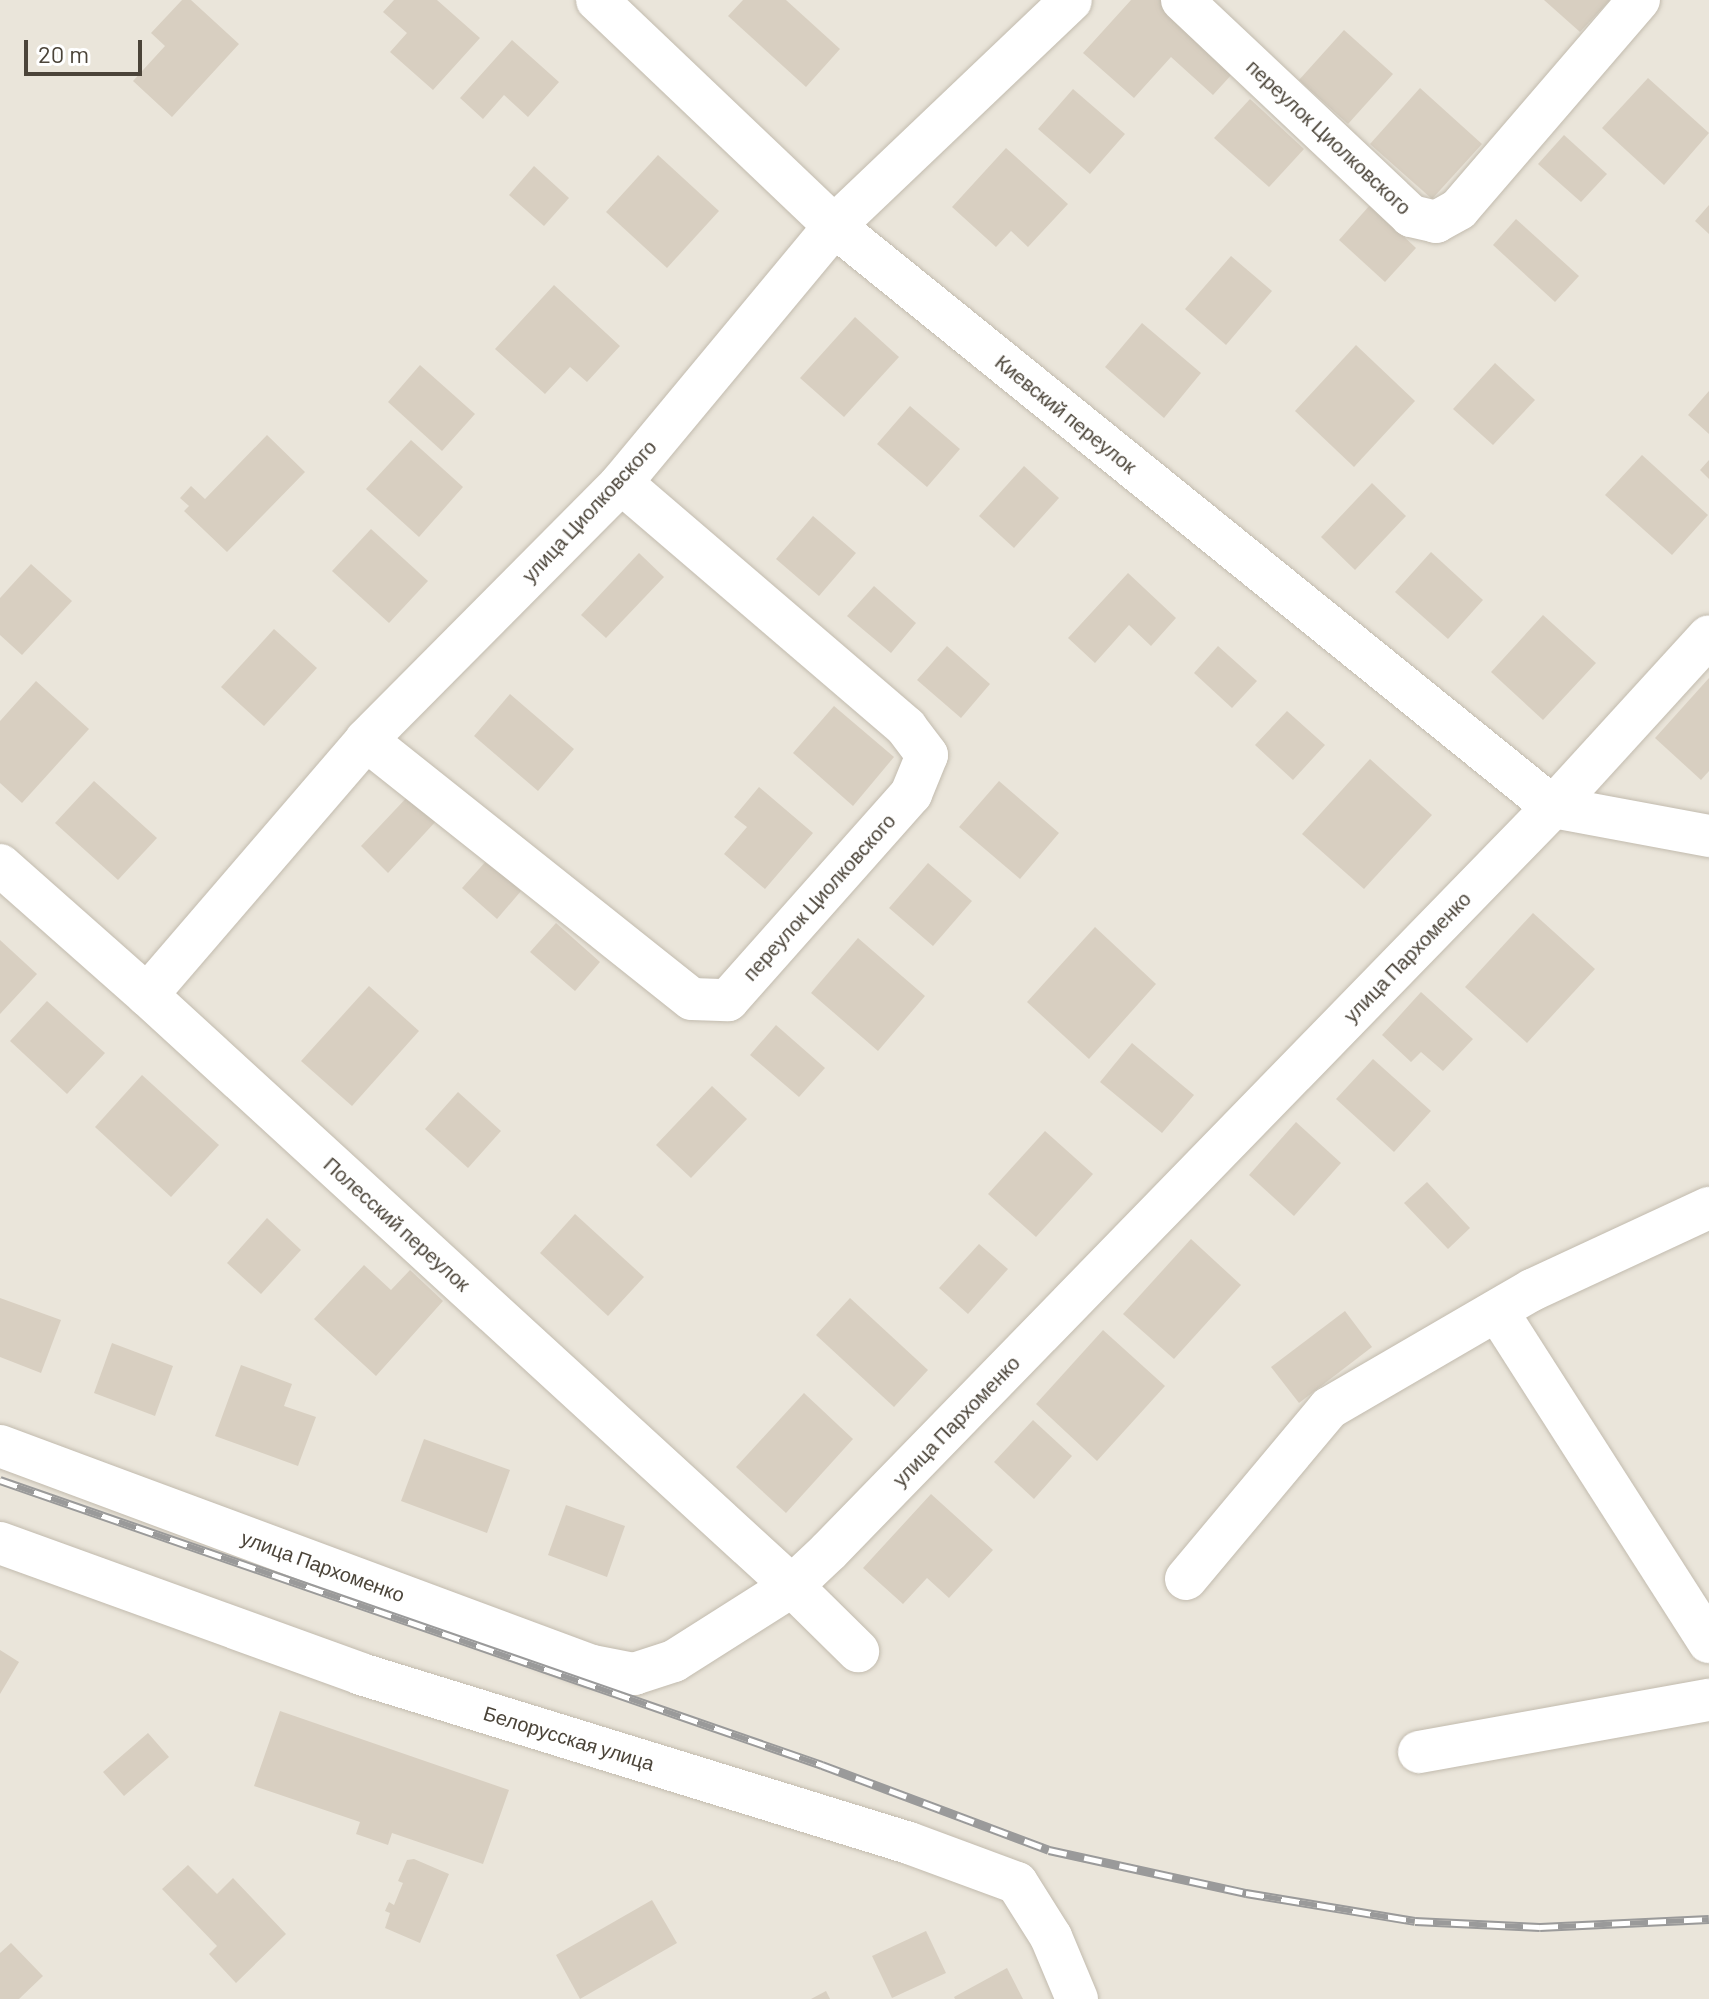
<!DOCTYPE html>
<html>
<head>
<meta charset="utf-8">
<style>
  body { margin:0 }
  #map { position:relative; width:1709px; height:1999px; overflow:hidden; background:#f6f3ec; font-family:Barlow,sans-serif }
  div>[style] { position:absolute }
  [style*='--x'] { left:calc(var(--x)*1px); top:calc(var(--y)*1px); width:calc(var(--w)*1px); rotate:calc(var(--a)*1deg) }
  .residential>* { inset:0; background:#eae5da }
  .building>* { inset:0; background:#d8cfc1 }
  .roads { filter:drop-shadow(0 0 2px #c2bbae) drop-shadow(0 0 2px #c2bbae) }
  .minor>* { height:42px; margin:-21px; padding:0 21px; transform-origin:21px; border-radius:21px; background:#fff }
  .rail>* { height:9px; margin-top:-4.5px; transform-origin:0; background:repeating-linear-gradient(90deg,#fff 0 18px,#9a9a9a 0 36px); box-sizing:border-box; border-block:2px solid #9a9a9a }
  span { translate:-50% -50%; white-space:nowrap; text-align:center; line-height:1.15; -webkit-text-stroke:7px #fff; paint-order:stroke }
  .street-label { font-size:20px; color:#4b4439 }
  .scale { position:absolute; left:24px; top:40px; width:118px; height:36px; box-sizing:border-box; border:4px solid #4b4439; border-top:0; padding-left:10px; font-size:24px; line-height:28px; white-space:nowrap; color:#4b4439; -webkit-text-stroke:6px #fff; paint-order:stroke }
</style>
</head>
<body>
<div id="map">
  <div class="residential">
    <div style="clip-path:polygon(0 0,1709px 0,1709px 1999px,0 1999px)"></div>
  </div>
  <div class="building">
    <div style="clip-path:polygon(182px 0,191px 0,239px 44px,172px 117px,133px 81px,165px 46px,151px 33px)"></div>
    <div style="clip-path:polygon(394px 0,437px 0,480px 38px,433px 90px,390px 52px,407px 33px,383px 12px)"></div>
    <div style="clip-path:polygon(743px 0,786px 0,840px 49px,806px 87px,728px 16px)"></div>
    <div style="clip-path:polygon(1131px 0,1175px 0,1243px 62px,1213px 95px,1171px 57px,1134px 98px,1083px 53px)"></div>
    <div style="clip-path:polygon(1544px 0,1610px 0,1580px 32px)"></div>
    <div style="clip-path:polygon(1344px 30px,1393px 74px,1348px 124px,1299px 80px)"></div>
    <div style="clip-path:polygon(512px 40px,559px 82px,528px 117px,504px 95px,483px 119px,460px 98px)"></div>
    <div style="clip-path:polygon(1648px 78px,1709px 133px,1664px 185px,1602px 128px)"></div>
    <div style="clip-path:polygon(1420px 88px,1482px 144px,1432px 199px,1370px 144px)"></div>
    <div style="clip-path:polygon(1073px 89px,1125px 134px,1090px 174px,1038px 129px)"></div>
    <div style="clip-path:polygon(1250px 99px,1304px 149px,1269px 187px,1214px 138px)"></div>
    <div style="clip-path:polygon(1564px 135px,1607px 174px,1581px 202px,1538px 164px)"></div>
    <div style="clip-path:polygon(1006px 148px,1068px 204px,1028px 247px,1011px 231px,996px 247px,952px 207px)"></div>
    <div style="clip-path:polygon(658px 155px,719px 211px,667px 268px,606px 212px)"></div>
    <div style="clip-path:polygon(534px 166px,569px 198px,544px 226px,509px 195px)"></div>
    <div style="clip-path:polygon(1370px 205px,1416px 248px,1385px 282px,1339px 240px)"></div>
    <div style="clip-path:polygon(1709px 205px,1709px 234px,1695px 221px)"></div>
    <div style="clip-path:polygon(1516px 219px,1579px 276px,1555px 302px,1493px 245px)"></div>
    <div style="clip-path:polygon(1231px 256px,1272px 291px,1226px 345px,1185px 309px)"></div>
    <div style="clip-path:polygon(554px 285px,620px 346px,587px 382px,570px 367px,545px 394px,495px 349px)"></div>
    <div style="clip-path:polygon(855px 317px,899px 357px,844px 417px,800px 378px)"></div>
    <div style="clip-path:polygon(1142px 323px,1201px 373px,1164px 418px,1105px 367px)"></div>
    <div style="clip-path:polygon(1356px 345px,1415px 401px,1354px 467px,1295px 411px)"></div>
    <div style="clip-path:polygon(1495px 363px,1535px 400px,1493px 445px,1453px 409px)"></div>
    <div style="clip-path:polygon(420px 365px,475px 414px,442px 451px,388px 402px)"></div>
    <div style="clip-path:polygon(1709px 391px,1709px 434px,1688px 415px)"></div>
    <div style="clip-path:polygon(910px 406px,960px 449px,927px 487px,877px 444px)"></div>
    <div style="clip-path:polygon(267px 435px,305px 472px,227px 552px,184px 511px,189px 506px,180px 498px,191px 486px,205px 499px)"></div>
    <div style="clip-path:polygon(411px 440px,463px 487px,419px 537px,366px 489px)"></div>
    <div style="clip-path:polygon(1642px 455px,1708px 515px,1672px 555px,1605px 495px)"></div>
    <div style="clip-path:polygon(1709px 460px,1709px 479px,1700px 470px)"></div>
    <div style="clip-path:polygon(1024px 466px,1059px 498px,1014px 548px,979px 516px)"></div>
    <div style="clip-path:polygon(1372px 483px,1406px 516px,1355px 570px,1321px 537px)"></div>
    <div style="clip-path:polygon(813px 516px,856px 553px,819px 596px,776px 559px)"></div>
    <div style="clip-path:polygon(371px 529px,428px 581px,389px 623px,332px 571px)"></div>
    <div style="clip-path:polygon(1431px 552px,1483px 600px,1448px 639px,1395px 592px)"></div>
    <div style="clip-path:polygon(639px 553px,664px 577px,606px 638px,581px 615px)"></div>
    <div style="clip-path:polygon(31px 564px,72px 601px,22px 655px,0 635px,0 598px)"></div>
    <div style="clip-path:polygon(1128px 573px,1176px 618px,1151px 646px,1129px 625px,1095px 663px,1068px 638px)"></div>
    <div style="clip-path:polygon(874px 586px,916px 623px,891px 653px,847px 616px)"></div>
    <div style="clip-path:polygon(1543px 615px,1596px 663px,1543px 720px,1491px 672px)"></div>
    <div style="clip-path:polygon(274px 629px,317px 668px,264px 726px,221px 687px)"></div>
    <div style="clip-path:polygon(947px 646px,990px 684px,961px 718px,917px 680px)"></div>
    <div style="clip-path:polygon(1218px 646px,1257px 681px,1232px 708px,1194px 673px)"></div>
    <div style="clip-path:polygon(1709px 678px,1709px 771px,1701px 780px,1655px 738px)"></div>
    <div style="clip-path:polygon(36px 681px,89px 729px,22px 803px,0 783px,0 721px)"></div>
    <div style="clip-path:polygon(510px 694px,574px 749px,538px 791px,474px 736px)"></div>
    <div style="clip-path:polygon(834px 706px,894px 757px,853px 806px,793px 753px)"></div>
    <div style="clip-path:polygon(1287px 711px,1325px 745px,1293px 780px,1255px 745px)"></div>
    <div style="clip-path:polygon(1370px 759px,1432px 815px,1364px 889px,1302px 834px)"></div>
    <div style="clip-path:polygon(94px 781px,157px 838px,118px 880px,55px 823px)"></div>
    <div style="clip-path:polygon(999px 781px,1059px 833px,1020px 879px,959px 827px)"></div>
    <div style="clip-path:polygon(759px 787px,813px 833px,765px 889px,724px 854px,747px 827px,734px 817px)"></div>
    <div style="clip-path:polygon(411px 793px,438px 819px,388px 873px,361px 846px)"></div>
    <div style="clip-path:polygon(487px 860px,521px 891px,497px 919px,462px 888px)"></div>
    <div style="clip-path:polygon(928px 863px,972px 901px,933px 946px,889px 908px)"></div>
    <div style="clip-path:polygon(1533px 913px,1595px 969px,1527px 1043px,1465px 987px)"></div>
    <div style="clip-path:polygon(556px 923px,600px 962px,575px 991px,530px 952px)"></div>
    <div style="clip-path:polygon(1095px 927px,1156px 984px,1089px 1059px,1027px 1002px)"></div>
    <div style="clip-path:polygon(858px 938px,925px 996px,878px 1051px,811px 993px)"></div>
    <div style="clip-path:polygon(0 940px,37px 974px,0 1014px)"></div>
    <div style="clip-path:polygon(369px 986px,419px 1031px,352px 1106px,301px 1061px)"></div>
    <div style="clip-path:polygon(1421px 992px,1473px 1039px,1443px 1071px,1421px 1052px,1411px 1062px,1382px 1035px)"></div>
    <div style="clip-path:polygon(47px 1001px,105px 1053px,67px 1094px,10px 1041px)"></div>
    <div style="clip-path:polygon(776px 1025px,825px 1068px,799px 1097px,750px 1055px)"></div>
    <div style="clip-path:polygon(1132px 1043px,1194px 1095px,1162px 1133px,1100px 1082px)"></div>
    <div style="clip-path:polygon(1373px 1059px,1431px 1111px,1394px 1152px,1336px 1099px)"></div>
    <div style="clip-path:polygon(142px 1075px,219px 1145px,171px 1197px,95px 1127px)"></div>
    <div style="clip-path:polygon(712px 1086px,747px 1119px,691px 1178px,656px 1145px)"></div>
    <div style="clip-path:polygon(458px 1092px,501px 1131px,468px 1168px,425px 1129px)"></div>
    <div style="clip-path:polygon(1296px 1122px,1341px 1163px,1294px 1216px,1249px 1175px)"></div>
    <div style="clip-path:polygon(1045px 1131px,1093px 1174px,1036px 1237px,988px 1194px)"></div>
    <div style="clip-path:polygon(1427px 1182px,1470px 1228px,1448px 1249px,1404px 1203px)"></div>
    <div style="clip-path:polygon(575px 1214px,644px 1277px,608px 1316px,540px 1253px)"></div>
    <div style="clip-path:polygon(267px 1218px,301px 1250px,261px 1294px,227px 1263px)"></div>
    <div style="clip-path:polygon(1191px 1239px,1241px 1285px,1174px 1359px,1123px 1314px)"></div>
    <div style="clip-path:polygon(979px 1244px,1008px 1269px,968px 1314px,939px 1288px)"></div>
    <div style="clip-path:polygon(364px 1265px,391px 1290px,410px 1270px,443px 1301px,376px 1376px,314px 1319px)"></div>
    <div style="clip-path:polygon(0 1298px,61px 1320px,41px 1373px,0 1357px)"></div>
    <div style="clip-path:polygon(850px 1298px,928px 1370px,894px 1407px,816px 1335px)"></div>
    <div style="clip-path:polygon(1345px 1311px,1372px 1347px,1299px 1403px,1271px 1367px)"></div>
    <div style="clip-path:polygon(1103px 1330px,1165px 1386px,1097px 1461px,1036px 1404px)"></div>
    <div style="clip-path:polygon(112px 1343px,173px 1366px,155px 1416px,94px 1393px)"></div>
    <div style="clip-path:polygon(241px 1365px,292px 1384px,284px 1406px,316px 1417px,298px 1466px,215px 1436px)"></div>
    <div style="clip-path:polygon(804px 1393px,853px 1439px,786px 1513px,736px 1467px)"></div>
    <div style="clip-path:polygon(1033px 1420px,1072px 1456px,1034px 1499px,994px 1462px)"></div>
    <div style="clip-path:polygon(424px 1439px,510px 1470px,487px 1533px,401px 1501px)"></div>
    <div style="clip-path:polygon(931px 1494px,993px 1550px,949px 1598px,927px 1578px,903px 1604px,863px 1568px)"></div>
    <div style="clip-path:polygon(566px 1505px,625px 1526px,607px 1577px,548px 1555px)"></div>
    <div style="clip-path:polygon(0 1650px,19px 1662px,0 1694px)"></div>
    <div style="clip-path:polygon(280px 1711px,509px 1790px,483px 1864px,392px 1833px,388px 1845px,356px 1834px,360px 1822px,254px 1786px)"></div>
    <div style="clip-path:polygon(148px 1733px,169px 1757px,124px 1796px,103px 1772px)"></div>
    <div style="clip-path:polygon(414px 1859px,449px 1874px,420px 1943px,385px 1928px,390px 1913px,385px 1911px,389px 1902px,394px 1905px,403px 1883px,398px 1881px,407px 1860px)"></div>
    <div style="clip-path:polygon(188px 1865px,217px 1894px,233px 1878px,286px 1934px,236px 1983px,209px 1954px,217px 1946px,162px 1889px)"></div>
    <div style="clip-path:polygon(652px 1900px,677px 1943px,580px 1999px,556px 1955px)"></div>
    <div style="clip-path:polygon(926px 1931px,946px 1973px,892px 1998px,872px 1956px)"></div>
    <div style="clip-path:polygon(11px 1943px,43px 1976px,19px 1999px,0 1999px,0 1953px)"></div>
    <div style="clip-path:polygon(1007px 1968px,1023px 1999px,955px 1999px,954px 1997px)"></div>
    <div style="clip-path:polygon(826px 1991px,830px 1999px,811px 1999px)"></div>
  </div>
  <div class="roads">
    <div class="minor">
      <div style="--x:597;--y:0;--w:327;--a:43.6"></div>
      <div style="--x:834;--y:226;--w:924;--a:38.94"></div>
      <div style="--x:1553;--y:807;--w:159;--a:10.5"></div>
      <div style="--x:1182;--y:0;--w:315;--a:43.3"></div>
      <div style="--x:1411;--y:216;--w:26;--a:13"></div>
      <div style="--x:1436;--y:222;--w:26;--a:-29"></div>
      <div style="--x:1459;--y:209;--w:276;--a:-49.3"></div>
      <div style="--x:366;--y:740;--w:416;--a:38.5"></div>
      <div style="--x:692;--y:999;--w:36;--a:2"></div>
      <div style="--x:728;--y:1000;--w:276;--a:-48.4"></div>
      <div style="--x:911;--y:794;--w:42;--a:-67.7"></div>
      <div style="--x:927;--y:755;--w:35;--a:-127"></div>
      <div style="--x:906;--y:727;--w:375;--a:-139.4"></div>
      <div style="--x:0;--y:865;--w:196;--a:41.5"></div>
      <div style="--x:147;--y:995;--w:875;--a:42.5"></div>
      <div style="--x:792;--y:1586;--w:93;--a:44.6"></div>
      <div style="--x:147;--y:995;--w:336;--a:-49.3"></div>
      <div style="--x:366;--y:740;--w:362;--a:-45.2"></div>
      <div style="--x:621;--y:483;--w:334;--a:-50.3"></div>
      <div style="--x:834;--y:226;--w:327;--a:-43.6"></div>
      <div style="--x:1497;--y:1311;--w:393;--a:57.4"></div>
      <div style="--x:0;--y:1446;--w:632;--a:20.39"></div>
      <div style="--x:592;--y:1666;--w:43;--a:10.8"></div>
      <div style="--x:634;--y:1674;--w:42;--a:-18"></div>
      <div style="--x:674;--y:1661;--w:140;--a:-32.4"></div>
      <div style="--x:792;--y:1586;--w:51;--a:-43.4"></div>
      <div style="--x:829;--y:1551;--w:1038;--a:-45.78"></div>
      <div style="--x:1553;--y:807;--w:231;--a:-47.6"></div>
      <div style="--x:0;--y:1543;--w:384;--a:19.9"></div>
      <div style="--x:361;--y:1674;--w:573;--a:17.14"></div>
      <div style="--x:909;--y:1843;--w:115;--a:20.3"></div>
      <div style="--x:1017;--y:1883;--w:64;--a:57.8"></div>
      <div style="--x:1051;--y:1937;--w:67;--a:67.2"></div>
      <div style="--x:1186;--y:1579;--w:223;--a:-50.1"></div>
      <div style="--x:1329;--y:1408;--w:235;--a:-30.2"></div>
      <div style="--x:1532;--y:1290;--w:195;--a:-24.9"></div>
      <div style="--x:1419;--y:1752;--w:295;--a:-10.2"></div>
    </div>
  </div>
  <div class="rail">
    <div style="--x:0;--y:1480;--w:870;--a:19.12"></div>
    <div style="--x:822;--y:1765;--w:242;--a:20.5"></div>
    <div style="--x:1049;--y:1850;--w:202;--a:12.3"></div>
    <div style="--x:1246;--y:1893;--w:171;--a:9.4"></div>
    <div style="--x:1415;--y:1921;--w:125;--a:2.7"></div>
    <div style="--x:1540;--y:1927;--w:169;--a:-2.7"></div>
  </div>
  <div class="street-label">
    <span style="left:1329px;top:137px;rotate:43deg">переулок Циолковского</span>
    <span style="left:1066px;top:414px;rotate:39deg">Киевский переулок</span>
    <span style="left:589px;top:511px;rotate:-47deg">улица Циолковского</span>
    <span style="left:819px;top:897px;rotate:-48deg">переулок Циолковского</span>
    <span style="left:1407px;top:957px;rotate:-46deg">улица Пархоменко</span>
    <span style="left:397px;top:1224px;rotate:42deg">Полесский переулок</span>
    <span style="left:956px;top:1421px;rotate:-46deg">улица Пархоменко</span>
    <span style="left:323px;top:1566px;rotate:20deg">улица Пархоменко</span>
    <span style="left:569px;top:1738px;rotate:17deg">Белорусская улица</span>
  </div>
  <div class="scale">20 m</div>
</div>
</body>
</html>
